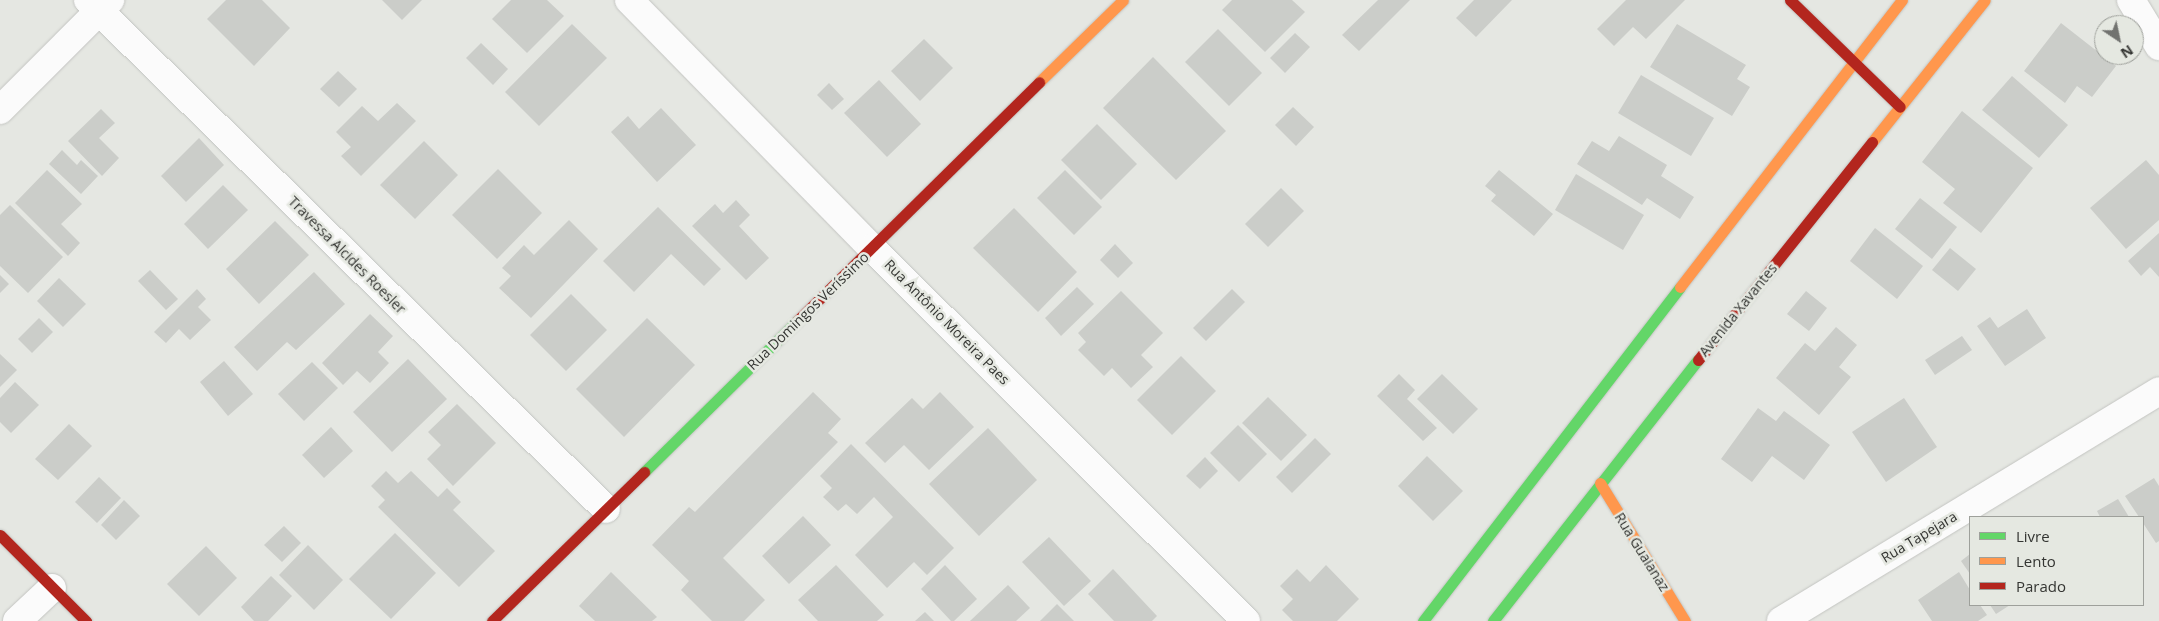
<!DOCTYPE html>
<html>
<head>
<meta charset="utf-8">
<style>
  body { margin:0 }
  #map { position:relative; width:2159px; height:621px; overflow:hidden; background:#e5e7e2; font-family:"Open Sans",sans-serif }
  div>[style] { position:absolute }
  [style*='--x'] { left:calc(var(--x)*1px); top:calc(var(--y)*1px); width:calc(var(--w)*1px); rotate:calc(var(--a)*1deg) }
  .building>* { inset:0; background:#cbcdc9 }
  .roads { filter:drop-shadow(0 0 1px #c3c4c1) drop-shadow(0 0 1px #c3c4c1) }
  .street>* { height:28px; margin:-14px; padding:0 14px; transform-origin:14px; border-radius:14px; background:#fbfbfb }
  .fast>* { height:11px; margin:-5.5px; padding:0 5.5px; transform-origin:5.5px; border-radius:5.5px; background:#63d668 }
  .slow>* { height:11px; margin:-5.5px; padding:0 5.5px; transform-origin:5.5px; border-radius:5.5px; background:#ff974d }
  .jam>* { height:11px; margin:-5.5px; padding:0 5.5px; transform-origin:5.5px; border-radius:5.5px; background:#b3261e }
  span { translate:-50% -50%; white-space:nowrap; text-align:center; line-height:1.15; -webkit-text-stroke:5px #e5e8e1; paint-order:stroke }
  .street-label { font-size:14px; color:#343532 }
  .legend { position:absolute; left:1969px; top:516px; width:175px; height:90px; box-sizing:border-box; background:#e5e8e1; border:1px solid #9ea09b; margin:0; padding:6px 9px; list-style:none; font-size:15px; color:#343532 }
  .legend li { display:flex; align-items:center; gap:10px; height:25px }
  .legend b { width:25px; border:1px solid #9ea09b }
  .north { position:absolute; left:2094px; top:15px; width:50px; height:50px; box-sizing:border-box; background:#e5e8e1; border:1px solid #9ea09b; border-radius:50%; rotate:146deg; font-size:14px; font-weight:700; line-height:20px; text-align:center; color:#343532 }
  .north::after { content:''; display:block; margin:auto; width:18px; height:22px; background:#727370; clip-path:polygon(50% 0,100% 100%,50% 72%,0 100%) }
</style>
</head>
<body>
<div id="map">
  <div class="building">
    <div style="clip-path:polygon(226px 0,262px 0,290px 28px,254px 66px,207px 19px)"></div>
    <div style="clip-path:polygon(382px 0,422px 0,402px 20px)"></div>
    <div style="clip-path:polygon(511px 0,547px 0,564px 16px,527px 53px,492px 19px)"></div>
    <div style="clip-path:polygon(1232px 0,1292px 0,1305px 12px,1265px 52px,1222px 10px)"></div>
    <div style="clip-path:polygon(1378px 0,1410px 0,1359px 51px,1342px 35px)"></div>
    <div style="clip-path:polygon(1474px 0,1512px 0,1476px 37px,1456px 18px)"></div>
    <div style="clip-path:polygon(1626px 0,1685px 0,1646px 39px,1633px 27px,1614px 46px,1597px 29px)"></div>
    <div style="clip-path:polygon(2061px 23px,2116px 66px,2092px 97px,2077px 86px,2065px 103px,2024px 71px)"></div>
    <div style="clip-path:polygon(572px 24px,607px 58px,539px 126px,505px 92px)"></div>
    <div style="clip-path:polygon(1677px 24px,1746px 65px,1737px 79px,1750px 87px,1732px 116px,1650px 67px)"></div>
    <div style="clip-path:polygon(1218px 29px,1262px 73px,1229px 106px,1185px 62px)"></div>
    <div style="clip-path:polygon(1295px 33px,1310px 47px,1285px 73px,1270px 58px)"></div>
    <div style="clip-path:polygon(924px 39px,953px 68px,920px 101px,891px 71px)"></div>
    <div style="clip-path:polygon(481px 43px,508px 69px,493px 85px,466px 58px)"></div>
    <div style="clip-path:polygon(1153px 57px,1226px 131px,1176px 180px,1103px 108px)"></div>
    <div style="clip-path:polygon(338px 71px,357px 89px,339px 107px,320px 89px)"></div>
    <div style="clip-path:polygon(1641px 75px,1714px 118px,1691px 156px,1618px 113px)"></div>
    <div style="clip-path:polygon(2012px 76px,2068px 125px,2039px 158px,1982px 110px)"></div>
    <div style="clip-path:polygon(879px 80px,921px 124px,887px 157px,844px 113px)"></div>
    <div style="clip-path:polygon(829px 83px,844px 99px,832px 110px,817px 95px)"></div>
    <div style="clip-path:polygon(397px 103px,416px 121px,361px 176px,341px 156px,351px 147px,336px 132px,362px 106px,378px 121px)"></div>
    <div style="clip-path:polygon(1293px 107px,1314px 127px,1296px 146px,1275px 125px)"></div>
    <div style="clip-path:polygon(661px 108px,696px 145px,657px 182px,611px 132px,628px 116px,639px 129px)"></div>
    <div style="clip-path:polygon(101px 109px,115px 123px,99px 138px,119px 158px,102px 176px,68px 141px)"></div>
    <div style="clip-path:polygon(1962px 111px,2033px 168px,1981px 233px,1943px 203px,1955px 189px,1922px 162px)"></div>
    <div style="clip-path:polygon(1097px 124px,1137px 164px,1101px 200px,1061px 160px)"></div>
    <div style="clip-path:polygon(1619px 136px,1667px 165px,1661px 176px,1694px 197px,1680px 219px,1647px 198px,1642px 205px,1577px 164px,1592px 141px,1609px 151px)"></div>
    <div style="clip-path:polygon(199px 138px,224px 165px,186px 202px,161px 176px)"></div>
    <div style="clip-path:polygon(424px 141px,458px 175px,415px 219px,380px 185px)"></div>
    <div style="clip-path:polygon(62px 150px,77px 165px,81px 160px,98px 176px,81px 194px,49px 164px)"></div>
    <div style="clip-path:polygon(2146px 160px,2159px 175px,2159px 220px,2126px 249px,2090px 208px)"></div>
    <div style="clip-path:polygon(498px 169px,542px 213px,497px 259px,452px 215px)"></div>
    <div style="clip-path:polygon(47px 170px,82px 204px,61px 224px,80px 243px,68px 256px,15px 203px)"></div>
    <div style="clip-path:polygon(1065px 170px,1102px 207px,1074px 235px,1037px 198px)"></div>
    <div style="clip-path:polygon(1499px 170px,1553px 214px,1534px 236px,1491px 201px,1496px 195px,1485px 186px)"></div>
    <div style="clip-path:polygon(1576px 174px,1644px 215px,1623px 250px,1555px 210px)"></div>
    <div style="clip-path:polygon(223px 185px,248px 210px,208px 249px,184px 224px)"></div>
    <div style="clip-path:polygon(1281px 188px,1304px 211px,1268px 247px,1245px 224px)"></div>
    <div style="clip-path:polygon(1920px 198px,1957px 227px,1932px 259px,1895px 229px)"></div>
    <div style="clip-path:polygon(736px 200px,750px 215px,739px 226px,769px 258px,746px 280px,692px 226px,715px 204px,723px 213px)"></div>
    <div style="clip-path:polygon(10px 205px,63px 257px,28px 293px,0 266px,0 215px)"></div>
    <div style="clip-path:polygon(658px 207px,721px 269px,704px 286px,671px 254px,634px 292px,603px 261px)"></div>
    <div style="clip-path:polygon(1014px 208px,1077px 272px,1038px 312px,973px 248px)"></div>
    <div style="clip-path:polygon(569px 220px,598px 249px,531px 318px,499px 288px,511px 276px,502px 268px,524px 245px,534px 255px)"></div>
    <div style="clip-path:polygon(275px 221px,309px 255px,259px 304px,226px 269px)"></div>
    <div style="clip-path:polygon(1875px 228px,1923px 266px,1897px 299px,1850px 261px)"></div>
    <div style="clip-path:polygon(2159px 233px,2159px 277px,2150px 267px,2141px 276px,2128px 261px)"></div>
    <div style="clip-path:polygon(1115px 244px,1133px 263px,1118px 278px,1100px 260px)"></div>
    <div style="clip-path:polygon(1950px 248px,1976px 269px,1958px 291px,1932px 270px)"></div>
    <div style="clip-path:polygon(150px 270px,178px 299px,166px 310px,138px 281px)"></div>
    <div style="clip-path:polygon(314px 272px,345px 304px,296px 350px,287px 342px,257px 371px,234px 347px)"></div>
    <div style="clip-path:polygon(0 275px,9px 284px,0 293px)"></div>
    <div style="clip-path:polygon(59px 278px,86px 304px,63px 327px,37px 301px)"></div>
    <div style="clip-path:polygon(1077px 287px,1094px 304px,1061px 336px,1045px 318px)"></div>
    <div style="clip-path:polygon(197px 289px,206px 299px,198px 307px,211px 320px,190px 340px,179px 329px,166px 343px,154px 332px)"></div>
    <div style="clip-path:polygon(1232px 289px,1245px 302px,1206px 341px,1193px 328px)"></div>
    <div style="clip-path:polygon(1121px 291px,1163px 333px,1141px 355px,1153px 367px,1131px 388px,1112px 368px,1104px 376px,1078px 350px,1086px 342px,1078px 333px)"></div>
    <div style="clip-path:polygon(1806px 291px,1827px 308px,1809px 331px,1787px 314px)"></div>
    <div style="clip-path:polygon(571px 294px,607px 330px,566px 371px,530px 335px)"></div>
    <div style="clip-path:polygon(2027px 309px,2046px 338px,2005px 366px,1977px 326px,1990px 317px,1998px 328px)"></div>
    <div style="clip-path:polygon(370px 314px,393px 336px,378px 352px,389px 363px,370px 383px,357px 371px,343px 385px,322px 363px)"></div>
    <div style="clip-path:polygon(39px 318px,53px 332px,32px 353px,18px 339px)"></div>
    <div style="clip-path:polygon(647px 318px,695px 365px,624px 437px,576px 389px)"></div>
    <div style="clip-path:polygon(1836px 327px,1857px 345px,1839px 367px,1851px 377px,1819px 415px,1776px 378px,1805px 343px,1815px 351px)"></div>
    <div style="clip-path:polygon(1962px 336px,1972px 350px,1935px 375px,1925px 360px)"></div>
    <div style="clip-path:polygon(0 354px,17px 370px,0 387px)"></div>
    <div style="clip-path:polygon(1181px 356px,1216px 391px,1172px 435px,1137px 400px)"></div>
    <div style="clip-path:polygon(408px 359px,447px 399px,392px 452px,353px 412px)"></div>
    <div style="clip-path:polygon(224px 361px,253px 394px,228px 416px,200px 382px)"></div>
    <div style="clip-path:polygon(312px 362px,338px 388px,304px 421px,278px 394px)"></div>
    <div style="clip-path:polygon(1399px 374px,1415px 390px,1407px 399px,1437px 428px,1423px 441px,1377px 396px)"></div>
    <div style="clip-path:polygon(1442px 374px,1478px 409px,1453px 434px,1417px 399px)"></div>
    <div style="clip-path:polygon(15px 382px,39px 405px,11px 433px,0 422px,0 398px)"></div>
    <div style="clip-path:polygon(813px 392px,841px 419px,828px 433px,838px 442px,723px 558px,765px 600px,744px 621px,712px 621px,681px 590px,689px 581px,652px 545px,689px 507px,695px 512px)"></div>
    <div style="clip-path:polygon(940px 392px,974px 427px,929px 470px,904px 445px,885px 463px,865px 443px,912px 398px,923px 409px)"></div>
    <div style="clip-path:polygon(1268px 397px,1307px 435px,1281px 461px,1242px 423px)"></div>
    <div style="clip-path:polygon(1904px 398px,1937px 447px,1886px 482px,1852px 432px)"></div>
    <div style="clip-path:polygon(457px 404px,496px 443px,453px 486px,427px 459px,441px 445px,428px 432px)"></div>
    <div style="clip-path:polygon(1758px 408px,1776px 421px,1784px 411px,1830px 445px,1804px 480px,1772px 456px,1752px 482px,1721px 459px)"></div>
    <div style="clip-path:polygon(69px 424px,92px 446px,58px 480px,35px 459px)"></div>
    <div style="clip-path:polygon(1238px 425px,1267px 454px,1239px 482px,1210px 453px)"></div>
    <div style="clip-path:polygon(331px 427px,353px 451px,324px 478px,302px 455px)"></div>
    <div style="clip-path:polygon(988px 428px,1037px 480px,979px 536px,929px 484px)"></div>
    <div style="clip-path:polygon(1315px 438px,1331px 454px,1292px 493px,1276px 477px)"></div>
    <div style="clip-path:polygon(851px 444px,954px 548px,927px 575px,914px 562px,887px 588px,855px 555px,893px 517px,874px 497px,857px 514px,846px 504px,838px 511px,823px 497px,832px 488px,820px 476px)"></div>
    <div style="clip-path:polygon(1427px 456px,1463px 491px,1433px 521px,1398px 486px)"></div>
    <div style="clip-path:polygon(1205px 457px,1218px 471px,1200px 489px,1186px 476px)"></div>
    <div style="clip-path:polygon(386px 471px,398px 483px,411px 471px,438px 497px,447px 488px,461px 502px,453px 510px,495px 551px,459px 587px,378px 507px,385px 500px,371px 486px)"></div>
    <div style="clip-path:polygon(99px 477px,121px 498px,97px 523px,75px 502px)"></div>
    <div style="clip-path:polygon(2154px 478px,2159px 486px,2159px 541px,2156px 543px,2143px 523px,2143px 517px,2139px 517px,2125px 496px)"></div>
    <div style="clip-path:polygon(2118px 499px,2129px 517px,2100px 517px,2097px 511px)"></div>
    <div style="clip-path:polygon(124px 500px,140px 516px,116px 540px,101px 525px)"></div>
    <div style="clip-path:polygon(803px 516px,831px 545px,789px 584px,762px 556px)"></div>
    <div style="clip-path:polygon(284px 526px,301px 543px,282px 562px,264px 545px)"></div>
    <div style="clip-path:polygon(395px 533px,436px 573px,391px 619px,349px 579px)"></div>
    <div style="clip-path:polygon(1049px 537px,1091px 581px,1064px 606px,1022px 562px)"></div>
    <div style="clip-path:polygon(308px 545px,343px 580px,314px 610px,279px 575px)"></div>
    <div style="clip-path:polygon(206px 546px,237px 578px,199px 616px,167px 584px)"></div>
    <div style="clip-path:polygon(1970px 554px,1970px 574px,1961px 561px)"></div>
    <div style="clip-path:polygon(836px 565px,884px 615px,877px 621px,818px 621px,798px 600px)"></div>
    <div style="clip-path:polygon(945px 565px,977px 599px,954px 621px,951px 621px,921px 589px)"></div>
    <div style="clip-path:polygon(1326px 565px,1359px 599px,1337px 621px,1293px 621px,1282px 610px,1293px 599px,1280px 586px,1297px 569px,1310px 582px)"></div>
    <div style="clip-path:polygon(1113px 569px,1157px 616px,1152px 621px,1114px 621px,1088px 594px)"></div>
    <div style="clip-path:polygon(611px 572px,657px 617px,652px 621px,595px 621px,579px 606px)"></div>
    <div style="clip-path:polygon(1959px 572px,1970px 590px,1970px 605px,1980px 605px,1987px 615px,1978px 621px,1932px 621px,1918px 600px)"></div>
    <div style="clip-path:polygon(271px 576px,292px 596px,268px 621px,254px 621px,241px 607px)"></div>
    <div style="clip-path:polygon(1008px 585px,1030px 608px,1016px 621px,970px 621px)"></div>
    <div style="clip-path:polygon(1057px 604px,1074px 621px,1040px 621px)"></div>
    <div style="clip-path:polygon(1990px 605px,2010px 605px,1996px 614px)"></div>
    <div style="clip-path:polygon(925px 612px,934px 621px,915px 621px)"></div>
  </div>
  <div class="roads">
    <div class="street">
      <div style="--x:88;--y:0;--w:726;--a:44.5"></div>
      <div style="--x:629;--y:0;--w:347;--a:45.6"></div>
      <div style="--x:872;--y:248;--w:528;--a:44.92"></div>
      <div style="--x:2131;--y:0;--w:54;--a:58.7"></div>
      <div style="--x:0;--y:110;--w:156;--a:-45"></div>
      <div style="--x:17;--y:621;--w:48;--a:-43.3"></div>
      <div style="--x:1781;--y:621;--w:442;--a:-31.3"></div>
    </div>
    <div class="fast">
      <div style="--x:644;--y:472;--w:215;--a:-44.6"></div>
      <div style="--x:1423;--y:621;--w:421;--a:-52.4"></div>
      <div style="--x:1493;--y:621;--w:332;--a:-51.9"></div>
    </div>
    <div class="slow">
      <div style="--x:1039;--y:82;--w:117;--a:-44.3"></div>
      <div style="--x:1872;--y:142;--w:181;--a:-51.5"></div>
      <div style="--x:1680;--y:287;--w:363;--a:-52.3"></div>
      <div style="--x:1600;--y:483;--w:162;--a:58.4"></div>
    </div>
    <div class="jam">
      <div style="--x:1790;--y:0;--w:153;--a:44.2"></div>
      <div style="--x:797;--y:321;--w:340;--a:-44.6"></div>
      <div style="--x:1698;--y:360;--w:279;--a:-51.4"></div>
      <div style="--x:0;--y:535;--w:122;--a:45"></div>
      <div style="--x:492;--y:621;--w:213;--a:-44.4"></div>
    </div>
  </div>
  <div class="street-label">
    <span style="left:347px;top:255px;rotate:45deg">Travessa Alcides Roesler</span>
    <span style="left:1738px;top:310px;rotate:-51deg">Avenida Xavantes</span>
    <span style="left:808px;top:311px;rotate:-44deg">Rua Domingos Veríssimo</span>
    <span style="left:947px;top:322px;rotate:45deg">Rua Antônio Moreira Paes</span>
    <span style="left:1919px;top:537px;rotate:-31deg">Rua Tapejara</span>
    <span style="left:1642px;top:552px;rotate:58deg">Rua Guaianaz</span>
  </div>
  <ul class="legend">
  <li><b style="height:6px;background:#63d668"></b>Livre</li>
  <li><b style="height:6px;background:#ff974d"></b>Lento</li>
  <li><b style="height:6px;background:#b3261e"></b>Parado</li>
  </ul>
  <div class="north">N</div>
</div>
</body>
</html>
